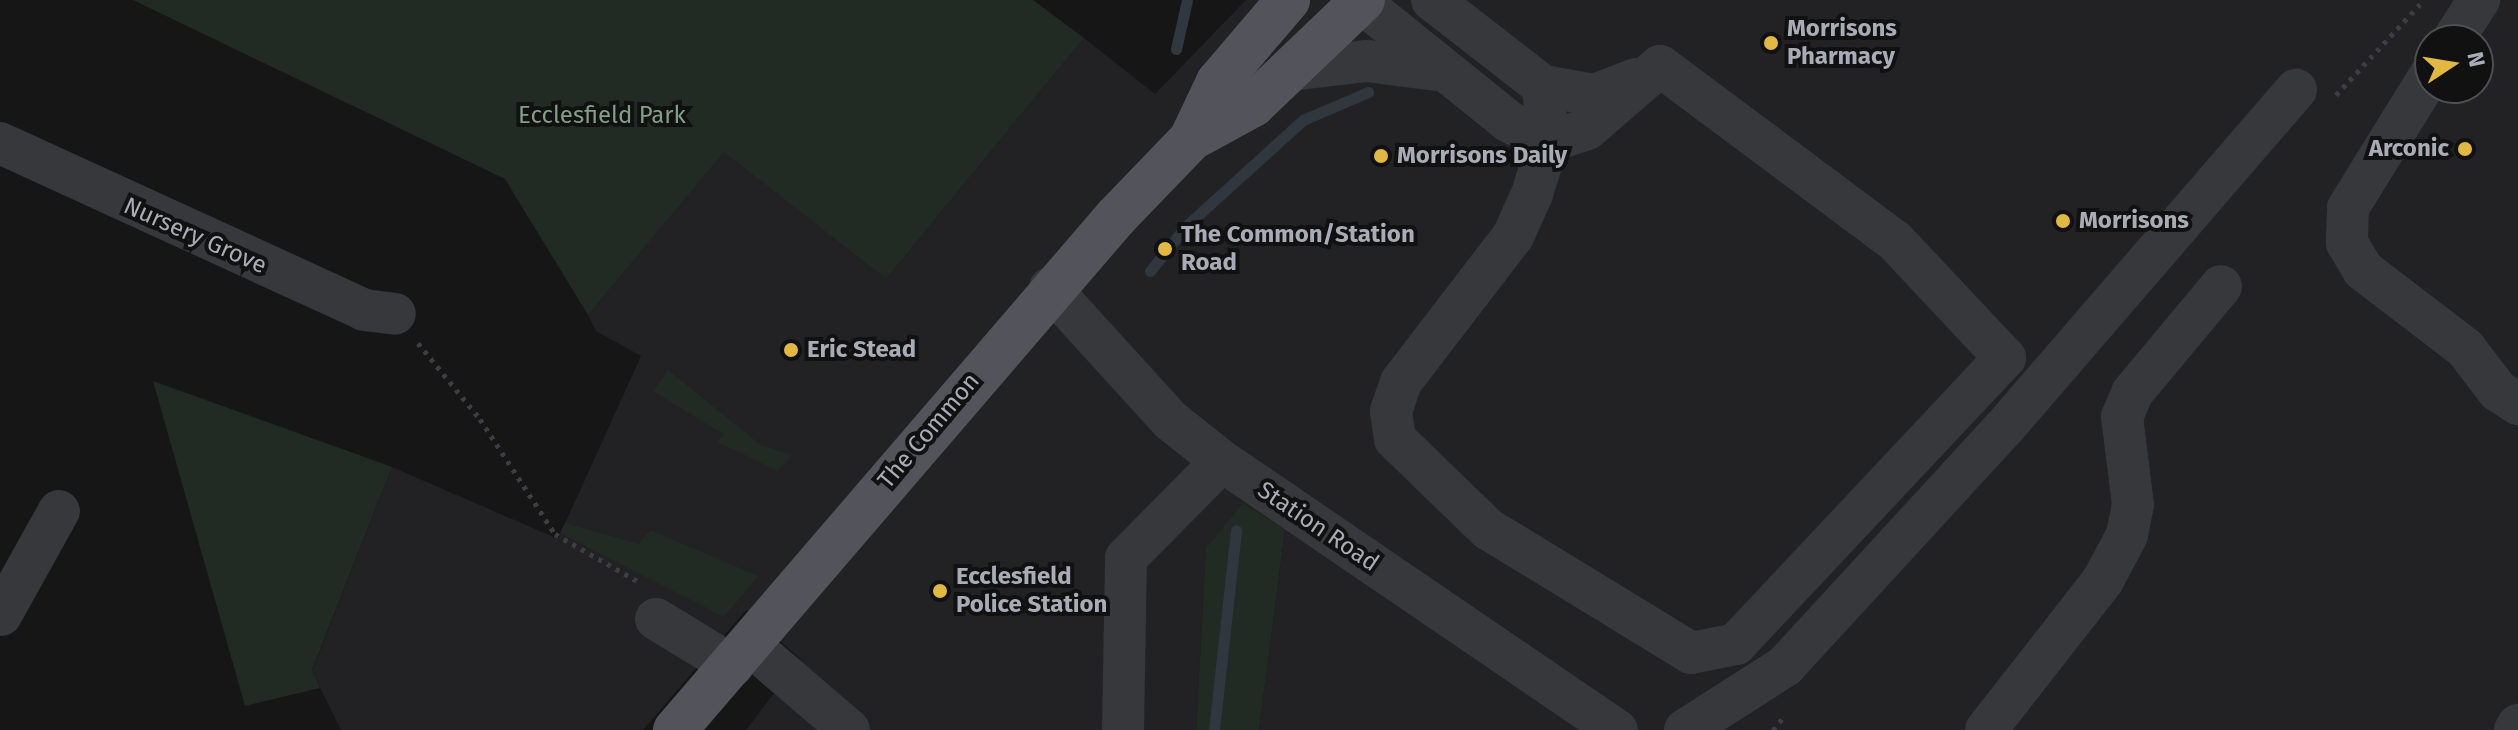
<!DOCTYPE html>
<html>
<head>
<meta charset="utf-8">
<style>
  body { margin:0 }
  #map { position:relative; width:2518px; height:730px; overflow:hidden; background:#161617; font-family:"Fira Sans",sans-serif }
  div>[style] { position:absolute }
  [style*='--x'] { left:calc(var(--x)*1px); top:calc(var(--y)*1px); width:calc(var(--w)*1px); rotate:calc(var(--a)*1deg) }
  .built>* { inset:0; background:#222224 }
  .green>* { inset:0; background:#222a24 }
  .stream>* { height:11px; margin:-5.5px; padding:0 5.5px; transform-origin:5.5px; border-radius:5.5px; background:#30373f }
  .path>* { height:5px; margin-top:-2.5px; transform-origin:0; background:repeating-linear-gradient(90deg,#3d3e43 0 4px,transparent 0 10px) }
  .minor>* { height:42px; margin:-21px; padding:0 21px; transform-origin:21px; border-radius:21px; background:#37383c }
  .major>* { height:44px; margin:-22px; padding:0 22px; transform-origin:22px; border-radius:22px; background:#53545b }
  .dots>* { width:22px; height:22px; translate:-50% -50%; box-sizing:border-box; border:4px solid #111112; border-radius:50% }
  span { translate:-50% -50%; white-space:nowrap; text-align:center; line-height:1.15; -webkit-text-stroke:8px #111112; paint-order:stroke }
  .poi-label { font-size:24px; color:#a9acb6; font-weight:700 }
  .left { translate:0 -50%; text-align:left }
  .right { translate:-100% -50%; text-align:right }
  .park-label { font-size:24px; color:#829f86 }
  .street-label { font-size:24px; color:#a9acb6 }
  .north { position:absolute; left:2414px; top:24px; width:80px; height:80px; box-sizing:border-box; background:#111112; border:2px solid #4e4f54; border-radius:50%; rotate:78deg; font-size:22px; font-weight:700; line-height:32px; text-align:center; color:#a9acb6 }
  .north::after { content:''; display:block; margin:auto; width:28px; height:36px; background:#e1b844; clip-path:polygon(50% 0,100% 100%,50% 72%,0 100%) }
</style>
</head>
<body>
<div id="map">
  <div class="built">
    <div style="clip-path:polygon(evenodd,1246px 0,2518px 0,2518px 730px,1259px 730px,1285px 530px,1206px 549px,1196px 730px,746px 730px,800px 659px,746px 610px,643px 730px,341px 730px,312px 671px,392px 467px,558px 539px,641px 356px,596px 331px,588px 315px,724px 151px,886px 279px,1084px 38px,1155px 94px,1246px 0,2430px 40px,2478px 40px,2478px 88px,2430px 88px,2430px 40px)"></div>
  </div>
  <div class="green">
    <div style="clip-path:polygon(133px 0,1033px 0,1084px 38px,886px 279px,724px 152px,588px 315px,505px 179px)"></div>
    <div style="clip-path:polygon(668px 370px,761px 445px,791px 455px,786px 464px,777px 471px,718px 442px,723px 434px,653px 391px)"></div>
    <div style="clip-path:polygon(153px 381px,392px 467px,312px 670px,320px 688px,245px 706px)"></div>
    <div style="clip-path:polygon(1243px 503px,1285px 530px,1259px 730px,1196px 730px,1206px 548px)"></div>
    <div style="clip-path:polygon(565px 523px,639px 544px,650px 530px,758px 576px,724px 617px,560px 533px)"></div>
  </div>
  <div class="stream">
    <div style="--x:1176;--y:49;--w:50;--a:-77.3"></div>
    <div style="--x:1150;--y:271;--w:58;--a:-51.3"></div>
    <div style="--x:1186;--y:226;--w:158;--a:-42.2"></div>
    <div style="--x:1303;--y:120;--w:71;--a:-23.3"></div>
    <div style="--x:1214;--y:730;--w:201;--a:-83.7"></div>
  </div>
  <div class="path">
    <div style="--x:2336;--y:95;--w:129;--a:-47.2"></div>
    <div style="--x:418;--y:343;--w:98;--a:50.8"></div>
    <div style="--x:480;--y:419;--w:137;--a:56.9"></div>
    <div style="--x:555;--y:534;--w:99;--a:29.7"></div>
    <div style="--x:1773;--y:730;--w:19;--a:-51"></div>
  </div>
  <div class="minor">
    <div style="--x:1358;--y:0;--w:193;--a:38.9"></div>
    <div style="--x:1508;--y:121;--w:45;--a:27.7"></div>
    <div style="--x:1548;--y:142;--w:41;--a:-18.4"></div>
    <div style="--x:1587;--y:129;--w:96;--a:-40.8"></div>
    <div style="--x:1432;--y:0;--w:140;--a:37.8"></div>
    <div style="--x:1543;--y:86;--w:52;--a:10"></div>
    <div style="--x:1594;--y:95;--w:45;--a:-20.9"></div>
    <div style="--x:2453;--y:40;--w:48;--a:-57"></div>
    <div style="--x:1290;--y:70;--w:78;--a:-6.7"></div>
    <div style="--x:1367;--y:61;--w:69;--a:7.5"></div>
    <div style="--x:2430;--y:75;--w:156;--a:121.7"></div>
    <div style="--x:2348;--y:208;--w:35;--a:92"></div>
    <div style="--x:2347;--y:243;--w:31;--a:59"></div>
    <div style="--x:2363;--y:270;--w:128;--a:37.4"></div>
    <div style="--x:2465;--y:348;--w:54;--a:52.5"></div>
    <div style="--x:2498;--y:391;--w:24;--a:33"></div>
    <div style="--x:1543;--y:86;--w:56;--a:84.9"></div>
    <div style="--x:1548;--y:142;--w:54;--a:107.1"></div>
    <div style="--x:1532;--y:194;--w:46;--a:114.3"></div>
    <div style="--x:1513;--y:236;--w:184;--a:127.5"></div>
    <div style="--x:1401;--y:382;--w:31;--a:109"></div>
    <div style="--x:1391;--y:411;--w:28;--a:82"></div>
    <div style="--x:1395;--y:439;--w:129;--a:44.1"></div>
    <div style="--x:1488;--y:529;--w:238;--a:31.4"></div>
    <div style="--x:1691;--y:653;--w:46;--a:-11.3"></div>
    <div style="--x:1736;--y:644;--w:393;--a:-46.8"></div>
    <div style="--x:2005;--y:358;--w:161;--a:-133.2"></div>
    <div style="--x:1895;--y:241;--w:293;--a:-143.3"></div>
    <div style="--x:0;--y:143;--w:400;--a:24.6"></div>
    <div style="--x:364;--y:310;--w:31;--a:7"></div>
    <div style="--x:1050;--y:288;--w:178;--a:47.7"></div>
    <div style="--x:1170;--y:420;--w:66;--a:38.3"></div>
    <div style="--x:1222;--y:461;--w:478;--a:34.3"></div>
    <div style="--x:1;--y:615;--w:119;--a:-60.9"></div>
    <div style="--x:656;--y:619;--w:90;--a:31.4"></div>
    <div style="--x:750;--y:645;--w:130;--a:40.6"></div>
    <div style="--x:1123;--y:730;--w:172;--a:-89"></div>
    <div style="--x:1126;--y:558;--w:136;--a:-45.3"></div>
    <div style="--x:1685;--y:730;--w:119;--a:-32.6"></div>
    <div style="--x:1785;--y:666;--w:323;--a:-47.4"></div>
    <div style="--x:2004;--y:428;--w:447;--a:-49.2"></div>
    <div style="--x:1986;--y:730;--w:190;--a:-52"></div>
    <div style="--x:2103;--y:580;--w:51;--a:-61.9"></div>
    <div style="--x:2127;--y:535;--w:31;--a:-79"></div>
    <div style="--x:2133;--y:505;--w:89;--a:-97.1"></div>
    <div style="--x:2122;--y:417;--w:26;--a:-67"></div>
    <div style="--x:2132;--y:393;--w:139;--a:-50.2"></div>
    <div style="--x:2515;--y:730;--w:6;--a:-59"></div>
  </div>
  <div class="major">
    <div style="--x:1191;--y:139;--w:63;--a:-64.7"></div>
    <div style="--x:1218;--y:82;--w:108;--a:-49.5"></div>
    <div style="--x:675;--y:730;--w:676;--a:-49.32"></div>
    <div style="--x:1116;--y:217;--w:108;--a:-46.1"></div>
    <div style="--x:1191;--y:139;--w:71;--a:-28.7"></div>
    <div style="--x:1253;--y:105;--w:152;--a:-43.7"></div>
  </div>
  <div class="dots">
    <div style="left:1771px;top:43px;background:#e1b844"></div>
    <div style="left:2465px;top:149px;background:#e1b844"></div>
    <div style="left:1381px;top:156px;background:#e1b844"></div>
    <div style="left:2063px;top:221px;background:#e1b844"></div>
    <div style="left:1165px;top:249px;background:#e1b844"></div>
    <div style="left:791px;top:350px;background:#e1b844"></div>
    <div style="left:940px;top:591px;background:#e1b844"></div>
  </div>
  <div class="poi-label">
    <span class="left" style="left:1787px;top:43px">Morrisons<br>Pharmacy</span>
    <span class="right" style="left:2449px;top:149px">Arconic</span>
    <span class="left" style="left:1397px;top:156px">Morrisons Daily</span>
    <span class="left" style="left:2079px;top:221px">Morrisons</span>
    <span class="left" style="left:1181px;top:249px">The Common/Station<br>Road</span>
    <span class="left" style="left:807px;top:350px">Eric Stead</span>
    <span class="left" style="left:956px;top:591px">Ecclesfield<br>Police Station</span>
  </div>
  <div class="park-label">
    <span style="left:602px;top:116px">Ecclesfield Park</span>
  </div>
  <div class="street-label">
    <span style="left:195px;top:236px;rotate:24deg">Nursery Grove</span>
    <span style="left:929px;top:431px;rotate:-50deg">The Common</span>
    <span style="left:1318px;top:527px;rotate:34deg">Station Road</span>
  </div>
  <div class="north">N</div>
</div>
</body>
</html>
